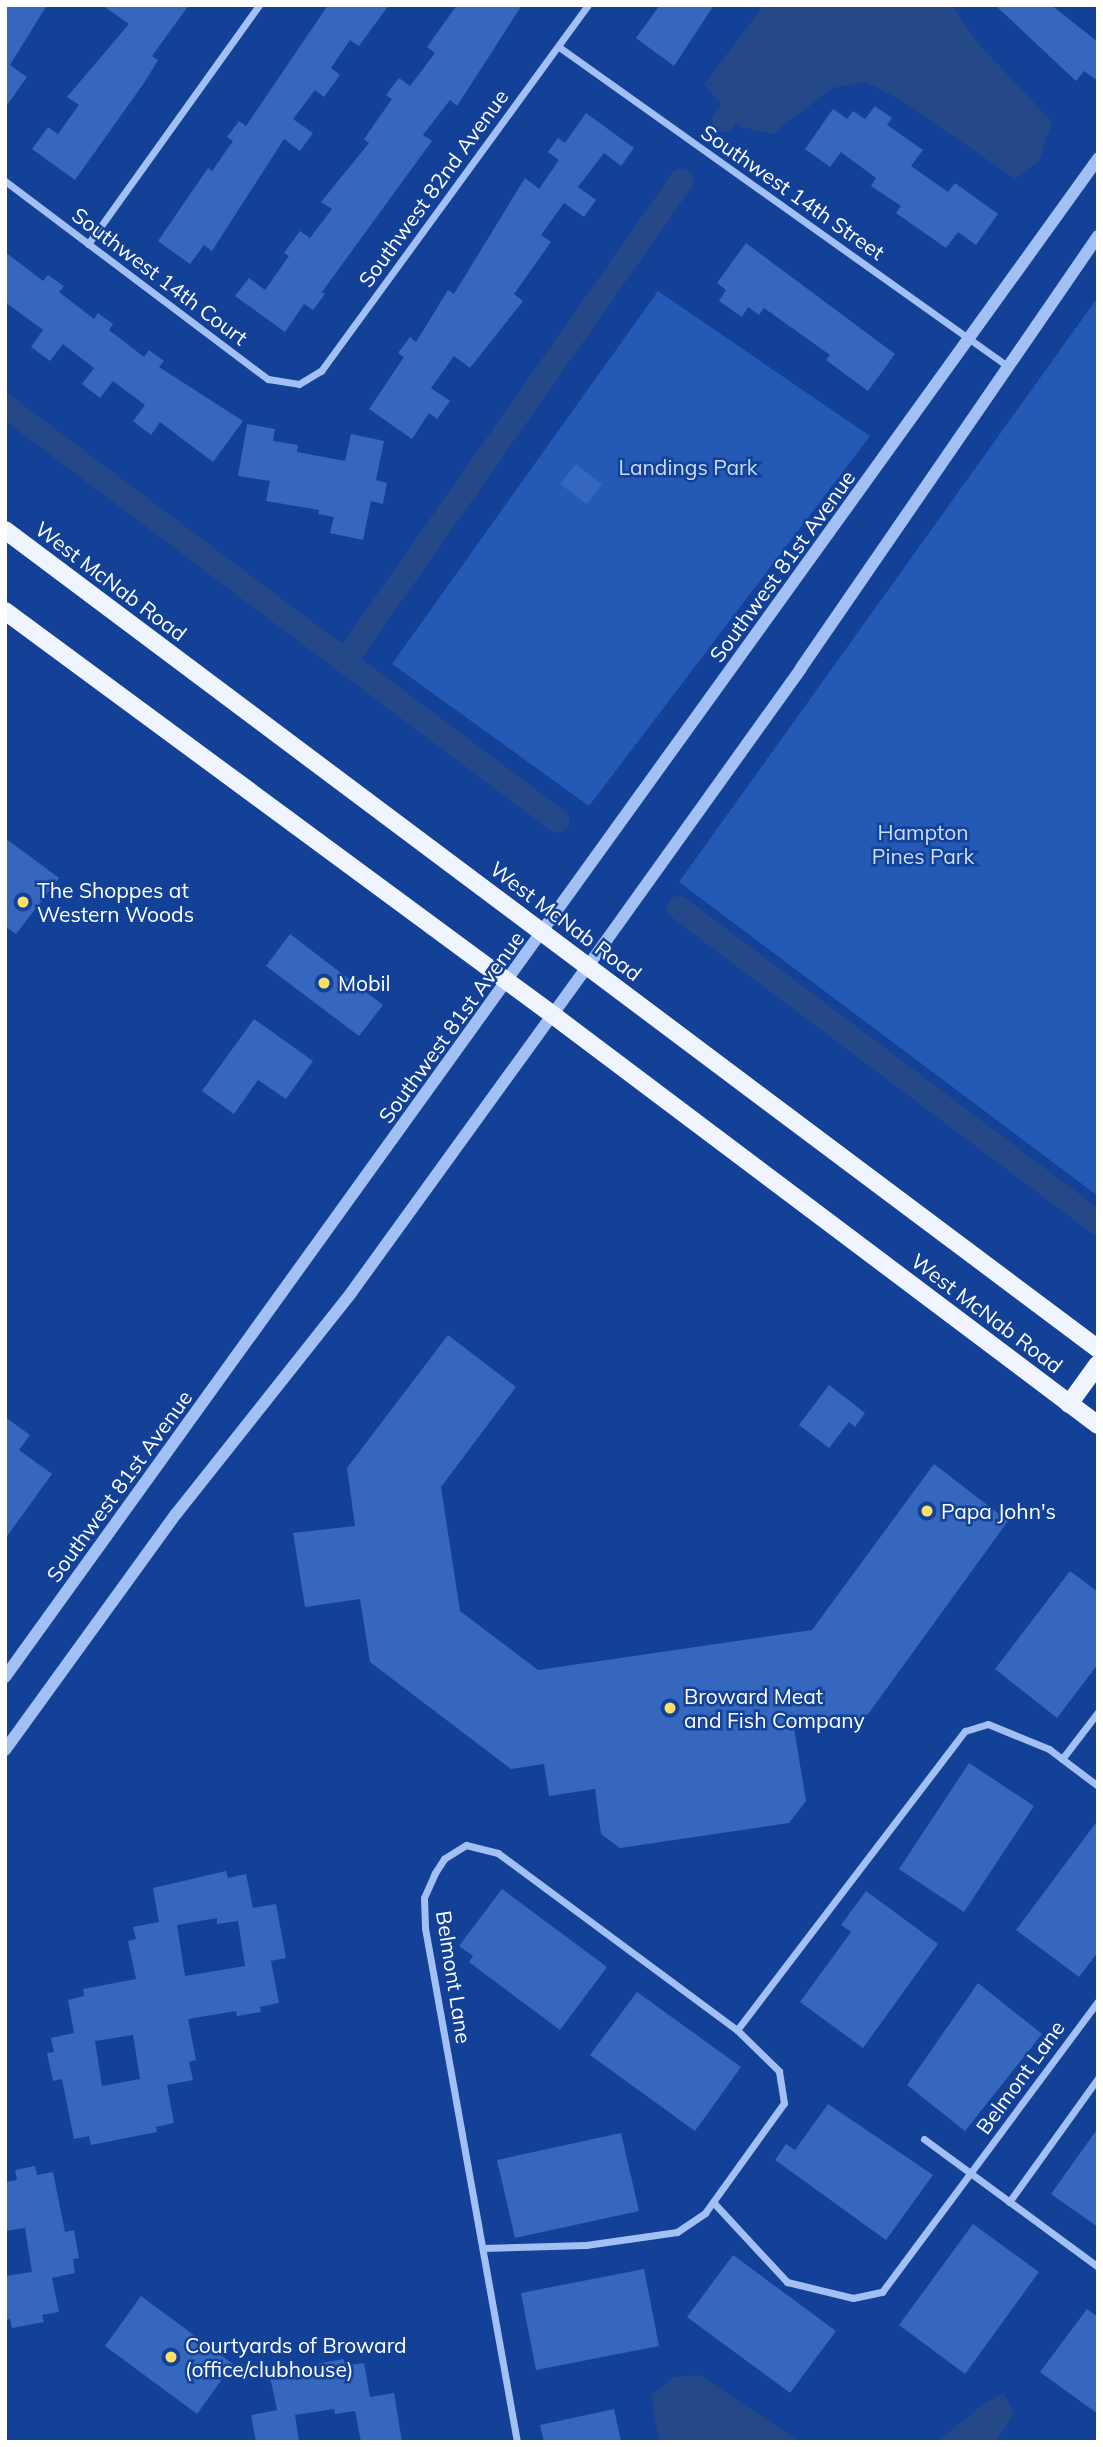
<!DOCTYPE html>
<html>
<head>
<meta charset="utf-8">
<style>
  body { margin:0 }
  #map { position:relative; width:1103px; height:2447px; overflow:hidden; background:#124197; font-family:Mulish,sans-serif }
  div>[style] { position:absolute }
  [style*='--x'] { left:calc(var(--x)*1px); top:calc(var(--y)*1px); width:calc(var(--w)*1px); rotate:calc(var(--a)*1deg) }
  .green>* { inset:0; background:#2459b6 }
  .water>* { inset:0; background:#254889 }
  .canal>* { height:24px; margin:-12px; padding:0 12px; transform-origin:12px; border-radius:12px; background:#254889 }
  .building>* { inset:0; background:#3567be }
  .minor>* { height:7px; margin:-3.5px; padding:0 3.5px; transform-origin:3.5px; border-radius:3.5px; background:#a2c0f3 }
  .tertiary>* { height:12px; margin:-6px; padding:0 6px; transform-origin:6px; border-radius:6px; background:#a2c0f3 }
  .primary>* { height:18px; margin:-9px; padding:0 9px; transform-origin:9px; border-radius:9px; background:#eff4ff }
  .dots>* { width:19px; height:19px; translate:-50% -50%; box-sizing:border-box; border:4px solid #124197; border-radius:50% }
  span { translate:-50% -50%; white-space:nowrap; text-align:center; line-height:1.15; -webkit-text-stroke:5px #124197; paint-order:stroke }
  .street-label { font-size:21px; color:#fff }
  .park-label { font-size:21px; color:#caddfd }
  .poi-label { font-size:21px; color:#fff }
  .left { translate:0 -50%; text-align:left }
  .frame { position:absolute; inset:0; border:7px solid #fff; pointer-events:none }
</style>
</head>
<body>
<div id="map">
  <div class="green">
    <div style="clip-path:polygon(658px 291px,870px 436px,589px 806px,392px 664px)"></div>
    <div style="clip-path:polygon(1098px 297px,1098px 1196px,679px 882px)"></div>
  </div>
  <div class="water">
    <div style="clip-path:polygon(764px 5px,952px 5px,977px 42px,1052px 122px,1039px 161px,1015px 179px,901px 100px,866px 82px,833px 88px,772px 134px,741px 127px,704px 84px)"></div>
    <div style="clip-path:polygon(700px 2375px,800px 2442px,659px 2442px,651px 2395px,673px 2377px)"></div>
    <div style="clip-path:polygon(1004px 2393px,1014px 2414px,995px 2442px,937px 2442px,983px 2404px)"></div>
  </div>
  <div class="canal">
    <div style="--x:724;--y:120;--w:42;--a:-54.8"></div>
    <div style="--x:5;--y:406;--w:691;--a:36.89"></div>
    <div style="--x:345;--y:661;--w:587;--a:-54.98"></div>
    <div style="--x:679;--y:908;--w:524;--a:36.94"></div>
  </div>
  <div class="building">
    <div style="clip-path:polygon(5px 5px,47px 5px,10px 65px,27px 77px,5px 108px)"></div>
    <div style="clip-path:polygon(102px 5px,189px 5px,152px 56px,158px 60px,144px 83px,75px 180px,32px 149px,48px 127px,58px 134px,79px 105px,67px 97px,129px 24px)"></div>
    <div style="clip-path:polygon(328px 5px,389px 5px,359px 46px,350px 40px,331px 68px,340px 75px,324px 97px,315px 90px,293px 119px,313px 133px,300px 151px,284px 139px,212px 251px,204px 245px,190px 264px,158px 241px,208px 168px,212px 171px,233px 141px,227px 137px,239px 121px,246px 126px)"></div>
    <div style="clip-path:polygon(457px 5px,522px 5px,457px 106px,450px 100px,423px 135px,432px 141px,322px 292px,325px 294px,313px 310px,304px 304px,285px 332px,235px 296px,249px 278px,265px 290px,289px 256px,284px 253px,300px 231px,310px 238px,332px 209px,321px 202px,369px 143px,364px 139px,392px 99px,386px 95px,399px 78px,410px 86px,435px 53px,427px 47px)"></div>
    <div style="clip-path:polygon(660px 5px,714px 5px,674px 66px,636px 38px)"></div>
    <div style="clip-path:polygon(995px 5px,1051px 5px,1098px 42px,1098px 81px,1084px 71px,1076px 81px)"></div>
    <div style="clip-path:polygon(875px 106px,892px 118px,887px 125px,923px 150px,911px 166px,948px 192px,955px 183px,998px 214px,976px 245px,958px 232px,946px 248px,896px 213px,901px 206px,871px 186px,876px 178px,841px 152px,830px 167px,805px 149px,833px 109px,847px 119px,853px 111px,865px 119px)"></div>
    <div style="clip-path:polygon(586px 113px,634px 148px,621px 166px,604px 153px,578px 187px,596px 200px,584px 217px,564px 203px,541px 235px,551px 242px,514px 294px,523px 301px,470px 368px,454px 356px,431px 388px,450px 401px,437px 419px,429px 413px,412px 439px,369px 409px,404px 357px,398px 353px,410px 337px,416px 342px,448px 290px,454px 294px,525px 178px,539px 189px,559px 160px,548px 152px,558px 138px,565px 143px)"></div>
    <div style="clip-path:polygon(746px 243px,895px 354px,868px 391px,826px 360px,830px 355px,764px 308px,759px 315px,748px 307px,742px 317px,719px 301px,726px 290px,717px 283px)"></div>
    <div style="clip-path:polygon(5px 252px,43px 281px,48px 275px,64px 286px,59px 292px,94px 319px,98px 313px,113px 324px,109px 330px,144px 357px,149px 350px,164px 361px,159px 367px,243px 421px,213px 462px,160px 422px,151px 435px,133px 421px,145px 405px,113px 381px,100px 398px,82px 384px,94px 368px,63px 344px,50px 361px,31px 347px,43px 330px,5px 302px)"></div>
    <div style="clip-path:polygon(247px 424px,275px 429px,273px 441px,298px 445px,297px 452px,345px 461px,351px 434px,384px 441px,376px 480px,387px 483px,383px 504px,371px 501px,363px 540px,330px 533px,334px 517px,318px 514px,319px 510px,266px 501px,270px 481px,238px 476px)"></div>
    <div style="clip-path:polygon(576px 464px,602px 484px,587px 504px,560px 484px)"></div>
    <div style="clip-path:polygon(5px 838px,59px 878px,16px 934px,5px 926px)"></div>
    <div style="clip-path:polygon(290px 934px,383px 1005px,359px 1036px,266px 966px)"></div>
    <div style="clip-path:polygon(254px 1019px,313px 1061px,286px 1099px,258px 1080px,234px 1114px,202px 1091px)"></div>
    <div style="clip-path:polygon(448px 1335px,516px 1387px,441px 1487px,460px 1611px,538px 1670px,812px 1630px,934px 1464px,1008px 1521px,866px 1717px,794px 1728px,806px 1801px,789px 1823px,620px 1848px,601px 1834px,595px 1789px,549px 1796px,544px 1764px,511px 1769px,370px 1662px,360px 1599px,305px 1607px,293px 1533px,355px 1526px,347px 1468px)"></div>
    <div style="clip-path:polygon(829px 1385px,865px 1413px,855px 1427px,849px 1422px,829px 1448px,799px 1425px)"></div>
    <div style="clip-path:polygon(5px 1417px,30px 1435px,19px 1450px,52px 1474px,5px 1539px)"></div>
    <div style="clip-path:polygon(1070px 1571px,1098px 1592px,1098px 1664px,1057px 1718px,995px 1669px)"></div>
    <div style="clip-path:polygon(969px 1763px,1034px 1806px,964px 1912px,899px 1869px)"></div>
    <div style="clip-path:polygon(1098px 1820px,1098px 1952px,1079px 1977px,1016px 1930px)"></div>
    <div style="clip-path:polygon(evenodd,226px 1871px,228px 1878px,246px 1874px,253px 1908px,276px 1904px,286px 1958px,271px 1961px,279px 2003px,260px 2007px,261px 2012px,237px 2016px,236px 2011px,188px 2019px,196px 2060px,189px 2062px,193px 2080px,167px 2085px,174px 2123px,156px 2127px,157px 2132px,91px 2145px,89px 2136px,74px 2139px,62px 2079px,53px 2081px,47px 2053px,54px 2052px,51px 2038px,74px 2033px,68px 2000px,84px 1996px,83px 1989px,136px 1979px,128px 1941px,136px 1939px,133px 1927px,159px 1922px,153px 1888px,226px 1871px,217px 1918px,217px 1924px,238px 1921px,245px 1966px,185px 1976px,177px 1925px,217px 1918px,226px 1871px,133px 2035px,140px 2079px,102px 2086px,95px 2041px,133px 2035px)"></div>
    <div style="clip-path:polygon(502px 1889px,607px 1967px,560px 2030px,469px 1962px,473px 1956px,459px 1946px)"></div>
    <div style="clip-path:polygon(866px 1891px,938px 1944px,863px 2048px,800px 2002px,851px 1932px,841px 1925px)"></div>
    <div style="clip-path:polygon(978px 1983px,1042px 2034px,965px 2131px,907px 2085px)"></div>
    <div style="clip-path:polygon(637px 1992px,741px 2067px,695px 2131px,590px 2055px)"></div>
    <div style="clip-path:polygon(828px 2104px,933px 2175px,886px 2240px,775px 2160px,786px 2144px,795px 2150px)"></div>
    <div style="clip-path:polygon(1098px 2128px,1098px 2227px,1051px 2194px)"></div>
    <div style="clip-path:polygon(621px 2133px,639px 2211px,515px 2238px,497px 2160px)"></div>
    <div style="clip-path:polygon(35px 2166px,37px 2175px,53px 2172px,65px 2232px,74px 2230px,79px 2258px,73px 2259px,75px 2273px,52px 2278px,59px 2312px,42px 2315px,44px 2322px,12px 2328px,10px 2319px,5px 2320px,5px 2276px,32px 2272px,25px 2228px,5px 2231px,5px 2182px,17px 2180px,15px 2170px)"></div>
    <div style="clip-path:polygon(973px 2224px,1039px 2272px,965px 2374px,899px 2325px)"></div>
    <div style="clip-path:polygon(733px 2255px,836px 2331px,790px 2393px,687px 2317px)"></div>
    <div style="clip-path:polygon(644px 2269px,659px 2346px,536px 2370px,521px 2293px)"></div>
    <div style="clip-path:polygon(141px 2296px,233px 2364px,197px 2414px,105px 2346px)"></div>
    <div style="clip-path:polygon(1087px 2309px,1098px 2317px,1098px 2414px,1040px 2372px)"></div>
    <div style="clip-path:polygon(344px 2359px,345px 2366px,364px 2363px,370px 2397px,394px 2393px,402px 2442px,361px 2442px,355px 2411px,335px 2414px,334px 2409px,295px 2415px,299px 2442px,256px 2442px,251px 2415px,277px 2410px,270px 2377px,288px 2374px,287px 2369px)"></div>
    <div style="clip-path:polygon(614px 2409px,621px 2442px,544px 2442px,540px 2425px)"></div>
  </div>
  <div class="minor">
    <div style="--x:559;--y:47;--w:549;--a:35.43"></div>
    <div style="--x:5;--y:181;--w:329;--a:37"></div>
    <div style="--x:268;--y:379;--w:31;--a:9"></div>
    <div style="--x:299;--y:384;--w:26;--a:-31"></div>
    <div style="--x:321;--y:371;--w:453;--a:-53.9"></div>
    <div style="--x:88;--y:244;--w:294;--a:-54.4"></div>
    <div style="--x:1062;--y:1759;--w:59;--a:-52.5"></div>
    <div style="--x:737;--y:2030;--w:376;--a:-52.7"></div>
    <div style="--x:965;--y:1731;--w:24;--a:-17"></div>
    <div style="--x:988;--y:1724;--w:66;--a:22.3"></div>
    <div style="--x:1049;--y:1749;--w:61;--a:37.1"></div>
    <div style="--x:924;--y:2139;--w:216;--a:36.3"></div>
    <div style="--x:713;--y:2202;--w:109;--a:47.2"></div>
    <div style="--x:787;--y:2282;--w:68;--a:13.6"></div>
    <div style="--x:853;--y:2298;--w:30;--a:-12"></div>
    <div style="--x:882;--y:2292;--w:362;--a:-53.4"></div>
    <div style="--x:1009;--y:2202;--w:153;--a:-54.3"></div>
    <div style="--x:483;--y:2248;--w:103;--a:-1.7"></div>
    <div style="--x:586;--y:2245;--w:92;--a:-8.1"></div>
    <div style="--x:677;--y:2232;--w:34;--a:-34"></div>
    <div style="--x:705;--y:2213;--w:135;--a:-54.3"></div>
    <div style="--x:784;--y:2103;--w:32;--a:-99"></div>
    <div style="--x:779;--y:2071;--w:59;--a:-135.7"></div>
    <div style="--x:737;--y:2030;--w:297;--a:-143.5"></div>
    <div style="--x:498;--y:1853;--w:33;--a:-166"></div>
    <div style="--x:466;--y:1845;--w:26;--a:148"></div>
    <div style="--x:444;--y:1859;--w:17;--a:123"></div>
    <div style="--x:435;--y:1873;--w:27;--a:114"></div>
    <div style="--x:424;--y:1898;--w:30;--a:88"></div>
    <div style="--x:425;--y:1928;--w:522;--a:79.85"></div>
  </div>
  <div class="tertiary">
    <div style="--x:5;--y:1677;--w:1871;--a:-54.25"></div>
    <div style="--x:5;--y:1750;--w:291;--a:-54.1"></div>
    <div style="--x:176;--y:1514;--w:282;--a:-51.6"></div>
    <div style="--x:351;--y:1293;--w:404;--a:-54.1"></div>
    <div style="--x:588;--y:966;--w:366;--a:-54.4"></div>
    <div style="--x:801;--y:668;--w:524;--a:-55.49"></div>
  </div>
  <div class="primary">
    <div style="--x:5;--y:530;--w:1366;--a:36.84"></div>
    <div style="--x:5;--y:611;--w:681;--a:36.4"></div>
    <div style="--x:553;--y:1015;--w:682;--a:36.95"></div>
    <div style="--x:1069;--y:1404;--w:49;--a:-54.1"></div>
  </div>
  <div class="dots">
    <div style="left:23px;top:902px;background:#ffdf65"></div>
    <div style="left:324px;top:983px;background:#ffdf65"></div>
    <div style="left:927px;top:1511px;background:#ffdf65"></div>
    <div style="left:670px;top:1708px;background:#ffdf65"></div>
    <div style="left:171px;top:2357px;background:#ffdf65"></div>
  </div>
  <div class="street-label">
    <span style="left:433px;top:188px;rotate:-54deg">Southwest 82nd Avenue</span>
    <span style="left:793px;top:192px;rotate:35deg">Southwest 14th Street</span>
    <span style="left:160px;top:276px;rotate:37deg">Southwest 14th Court</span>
    <span style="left:782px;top:566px;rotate:-54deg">Southwest 81st Avenue</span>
    <span style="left:111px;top:581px;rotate:37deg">West McNab Road</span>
    <span style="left:566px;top:921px;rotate:37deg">West McNab Road</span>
    <span style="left:451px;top:1027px;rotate:-54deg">Southwest 81st Avenue</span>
    <span style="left:987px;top:1313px;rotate:37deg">West McNab Road</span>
    <span style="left:119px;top:1486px;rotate:-54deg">Southwest 81st Avenue</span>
    <span style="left:454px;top:1977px;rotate:81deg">Belmont Lane</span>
    <span style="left:1020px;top:2077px;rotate:-54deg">Belmont Lane</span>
  </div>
  <div class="park-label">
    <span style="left:688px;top:467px">Landings Park</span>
    <span style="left:923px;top:844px">Hampton<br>Pines Park</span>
  </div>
  <div class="poi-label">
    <span class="left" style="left:37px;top:902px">The Shoppes at<br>Western Woods</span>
    <span class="left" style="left:338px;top:983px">Mobil</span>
    <span class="left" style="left:941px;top:1511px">Papa John's</span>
    <span class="left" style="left:684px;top:1708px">Broward Meat<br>and Fish Company</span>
    <span class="left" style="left:185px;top:2357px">Courtyards of Broward<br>(office/clubhouse)</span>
  </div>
  <div class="frame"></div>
</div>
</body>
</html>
